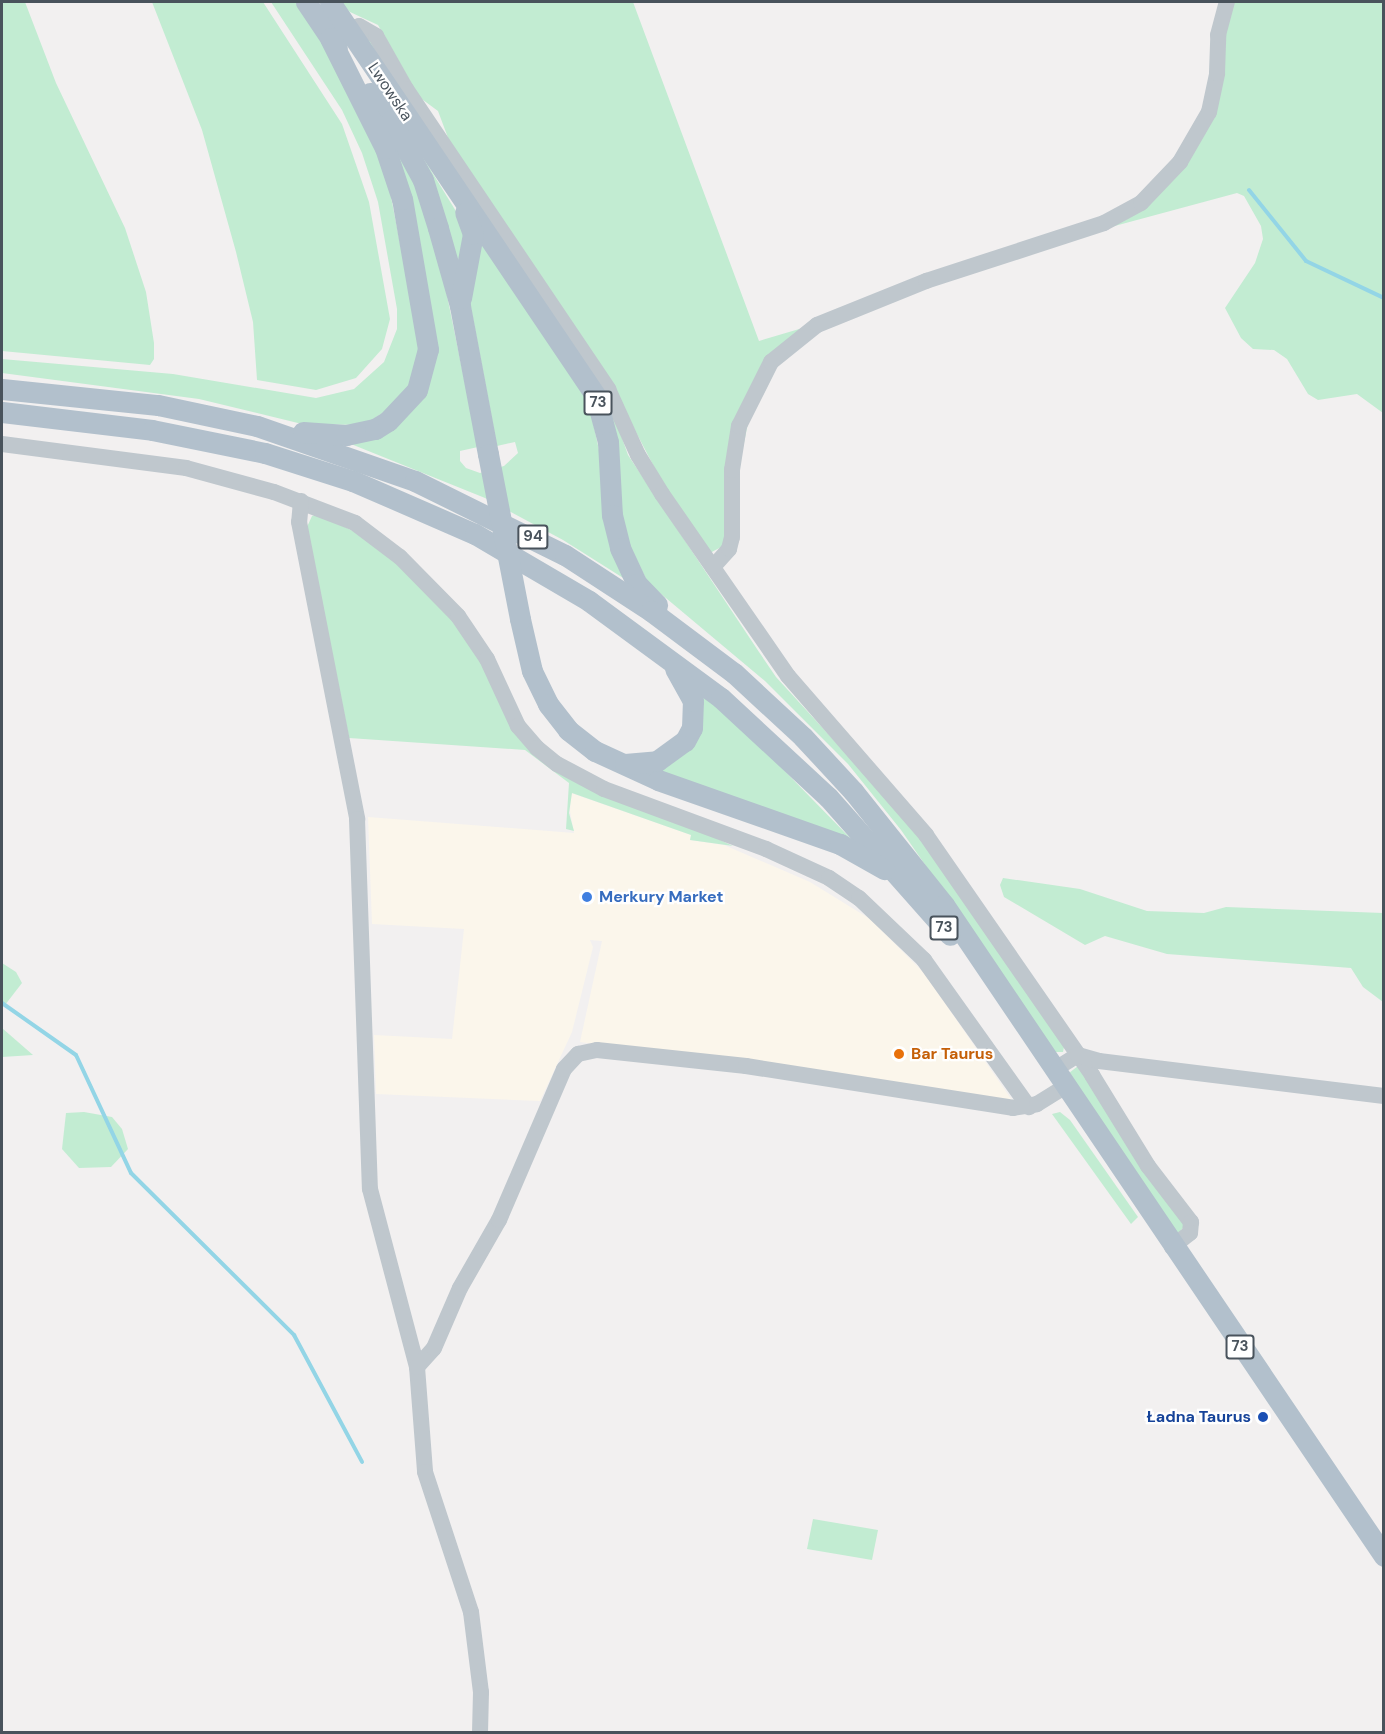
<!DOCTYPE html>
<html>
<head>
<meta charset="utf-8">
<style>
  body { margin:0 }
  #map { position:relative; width:1385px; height:1734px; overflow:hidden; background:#f2f0f0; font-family:"DM Sans",sans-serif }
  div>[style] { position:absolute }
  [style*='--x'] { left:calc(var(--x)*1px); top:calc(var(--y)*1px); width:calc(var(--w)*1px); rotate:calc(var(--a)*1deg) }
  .commercial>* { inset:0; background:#fbf6eb }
  .green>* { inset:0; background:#c2ecd2 }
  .stream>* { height:4px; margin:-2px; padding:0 2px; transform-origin:2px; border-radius:2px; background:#93d5e6 }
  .minor>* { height:16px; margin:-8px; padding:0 8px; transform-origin:8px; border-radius:8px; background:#bfc7cd }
  .major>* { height:21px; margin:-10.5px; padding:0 10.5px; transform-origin:10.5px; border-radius:10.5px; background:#b2c0cc }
  .major-bridge>* { height:21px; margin:-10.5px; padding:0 10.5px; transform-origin:10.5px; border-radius:10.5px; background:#b2c0cc }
  .dots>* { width:16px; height:16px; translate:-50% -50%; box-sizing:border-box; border:3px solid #fff; border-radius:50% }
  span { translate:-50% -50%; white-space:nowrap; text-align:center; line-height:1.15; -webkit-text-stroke:4.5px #fff; paint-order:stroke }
  .shield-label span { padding:2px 4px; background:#fff; border:2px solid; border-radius:4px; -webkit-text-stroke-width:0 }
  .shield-label { font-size:15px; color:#49535c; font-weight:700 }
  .street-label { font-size:16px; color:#49535c }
  .shop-label { font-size:16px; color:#366cbe; font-weight:700 }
  .left { translate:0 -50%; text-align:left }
  .food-label { font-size:16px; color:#c56008; font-weight:700 }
  .transit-label { font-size:16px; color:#164399; font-weight:700 }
  .right { translate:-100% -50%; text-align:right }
  .frame { position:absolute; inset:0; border:3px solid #49535c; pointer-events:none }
</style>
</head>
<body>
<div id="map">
  <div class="commercial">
    <div style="clip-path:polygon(571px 793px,691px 835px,690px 840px,724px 845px,810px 882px,870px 919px,924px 973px,1016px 1106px,580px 1042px,602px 941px,590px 940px,593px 947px,572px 1032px,540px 1101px,376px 1094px,374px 1035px,452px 1039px,464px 929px,372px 924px,368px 817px,574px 833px,570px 811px)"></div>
  </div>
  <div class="green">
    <div style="clip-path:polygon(2px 2px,25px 2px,56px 83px,125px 228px,146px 292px,154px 343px,154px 359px,150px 365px,2px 351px)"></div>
    <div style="clip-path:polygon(152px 2px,263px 2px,342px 124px,369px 202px,390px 319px,382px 349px,356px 378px,316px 390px,257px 380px,253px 322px,236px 252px,202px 130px)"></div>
    <div style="clip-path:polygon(271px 2px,296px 2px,334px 59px,385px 166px,421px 351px,405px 398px,364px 425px,302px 424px,199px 399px,2px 373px,2px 359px,173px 374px,316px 398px,354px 389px,384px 362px,397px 329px,397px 309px,378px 202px,362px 153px,342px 110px)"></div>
    <div style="clip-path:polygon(339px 2px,633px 2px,759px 341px,806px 327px,758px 374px,723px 546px,710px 553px,662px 482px,626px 413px,450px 143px,438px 111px,419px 97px,378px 25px,350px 12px)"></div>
    <div style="clip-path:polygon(1231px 2px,1383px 2px,1383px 413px,1357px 394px,1318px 400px,1308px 394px,1287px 359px,1274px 350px,1253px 349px,1241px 338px,1225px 308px,1255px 263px,1263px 239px,1261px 226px,1244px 196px,1237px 193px,1085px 234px,1111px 225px,1197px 142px)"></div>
    <div style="clip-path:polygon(365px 39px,369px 39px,605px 390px,628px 455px,759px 652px,776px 677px,916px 830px,1064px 1047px,1063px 1052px,1055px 1052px,901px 830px,848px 764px,765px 681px,648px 583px,623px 531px,611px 420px)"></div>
    <div style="clip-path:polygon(393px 137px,433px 227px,478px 447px,460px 451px,460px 461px,466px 468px,480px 473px,504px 466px,518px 453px,515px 442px,497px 446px,471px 308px,469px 291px,479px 235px,586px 391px,628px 581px,563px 540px,485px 498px,346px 442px,425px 389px)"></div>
    <div style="clip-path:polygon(419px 151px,462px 221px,464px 234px,458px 262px)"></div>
    <div style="clip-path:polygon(319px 514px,379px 544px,464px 631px,535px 754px,733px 846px,690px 840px,691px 835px,572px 793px,569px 813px,574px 831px,566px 829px,569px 783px,525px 750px,349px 738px,307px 527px,312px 516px)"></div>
    <div style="clip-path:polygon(698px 690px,771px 757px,855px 843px,649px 772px,671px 762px)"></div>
    <div style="clip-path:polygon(1003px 878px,1080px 889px,1147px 911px,1204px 913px,1226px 907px,1383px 913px,1383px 1002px,1363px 987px,1351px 968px,1167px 954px,1105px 936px,1085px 945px,1004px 897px,1000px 885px)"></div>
    <div style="clip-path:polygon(2px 963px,16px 972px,22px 983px,5px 1005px,2px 1003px)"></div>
    <div style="clip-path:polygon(2px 1028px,33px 1055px,2px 1057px)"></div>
    <div style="clip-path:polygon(1078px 1066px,1186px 1224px,1178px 1234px,1069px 1073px)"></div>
    <div style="clip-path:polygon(84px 1112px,112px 1117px,122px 1129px,128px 1149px,111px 1167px,79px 1168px,62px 1149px,66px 1113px)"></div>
    <div style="clip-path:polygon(1060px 1112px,1070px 1120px,1138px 1217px,1131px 1224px,1052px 1114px)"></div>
    <div style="clip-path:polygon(813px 1519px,878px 1530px,872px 1560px,807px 1549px)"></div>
  </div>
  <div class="stream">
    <div style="--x:1249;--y:190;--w:91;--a:51.2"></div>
    <div style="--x:1306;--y:261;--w:86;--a:25.4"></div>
    <div style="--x:2;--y:1003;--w:90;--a:35.1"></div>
    <div style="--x:76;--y:1055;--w:130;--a:65"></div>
    <div style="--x:131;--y:1173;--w:230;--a:44.8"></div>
    <div style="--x:294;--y:1335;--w:144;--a:61.8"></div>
  </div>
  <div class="minor">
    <div style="--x:340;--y:33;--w:20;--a:-20"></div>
    <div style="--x:359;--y:26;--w:20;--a:30"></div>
    <div style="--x:376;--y:36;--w:61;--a:60.5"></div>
    <div style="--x:406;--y:89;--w:362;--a:56"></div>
    <div style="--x:608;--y:389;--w:72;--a:65.6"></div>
    <div style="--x:638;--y:455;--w:46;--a:58.4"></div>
    <div style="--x:662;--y:494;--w:221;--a:55.3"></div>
    <div style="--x:788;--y:676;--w:211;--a:49"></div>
    <div style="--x:926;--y:835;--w:292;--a:55.3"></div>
    <div style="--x:1092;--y:1075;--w:107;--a:58.4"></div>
    <div style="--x:1148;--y:1166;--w:71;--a:52.5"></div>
    <div style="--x:1191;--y:1222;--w:11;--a:95"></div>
    <div style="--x:1190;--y:1233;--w:23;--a:142"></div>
    <div style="--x:2;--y:444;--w:186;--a:7.4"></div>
    <div style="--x:186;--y:468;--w:91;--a:15.3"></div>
    <div style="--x:274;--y:492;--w:87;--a:20.9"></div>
    <div style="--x:355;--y:523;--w:56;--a:37.1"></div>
    <div style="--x:400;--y:557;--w:83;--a:45.5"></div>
    <div style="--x:458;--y:616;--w:52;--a:56"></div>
    <div style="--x:487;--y:659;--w:74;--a:65.2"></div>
    <div style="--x:518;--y:726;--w:29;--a:49"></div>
    <div style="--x:537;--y:748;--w:26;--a:39"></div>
    <div style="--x:557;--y:764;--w:53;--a:28"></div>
    <div style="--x:604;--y:789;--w:173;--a:20.3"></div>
    <div style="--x:766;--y:849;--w:69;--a:24.7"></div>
    <div style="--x:829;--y:878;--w:36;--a:34"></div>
    <div style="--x:859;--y:898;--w:90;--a:43.6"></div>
    <div style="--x:924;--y:960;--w:181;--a:54.5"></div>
    <div style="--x:301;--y:501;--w:21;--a:95"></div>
    <div style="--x:299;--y:522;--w:303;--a:78.9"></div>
    <div style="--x:357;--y:819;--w:370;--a:88"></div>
    <div style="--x:370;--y:1189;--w:184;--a:75.2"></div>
    <div style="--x:417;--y:1367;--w:105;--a:85.6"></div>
    <div style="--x:425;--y:1472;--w:147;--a:71.8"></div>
    <div style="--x:471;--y:1612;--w:81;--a:82.9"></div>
    <div style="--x:481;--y:1692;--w:40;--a:91.4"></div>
    <div style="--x:713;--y:567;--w:24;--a:-48"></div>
    <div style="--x:729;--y:549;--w:12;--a:-76"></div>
    <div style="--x:732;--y:537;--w:67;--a:-90"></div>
    <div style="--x:732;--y:470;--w:45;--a:-81"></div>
    <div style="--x:739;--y:426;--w:72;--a:-63.4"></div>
    <div style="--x:771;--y:362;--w:59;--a:-38.8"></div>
    <div style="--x:817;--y:325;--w:118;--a:-22"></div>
    <div style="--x:926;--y:281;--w:187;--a:-18"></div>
    <div style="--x:1104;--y:223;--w:42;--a:-28.4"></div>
    <div style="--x:1141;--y:203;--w:57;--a:-46.4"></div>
    <div style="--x:1180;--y:162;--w:58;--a:-59.9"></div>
    <div style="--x:1209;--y:112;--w:40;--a:-78"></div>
    <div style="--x:1217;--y:73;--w:38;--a:-88"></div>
    <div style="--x:1218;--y:35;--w:34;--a:-75"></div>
    <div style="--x:1057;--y:1068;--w:25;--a:-32"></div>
    <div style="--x:1078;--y:1055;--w:22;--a:16"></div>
    <div style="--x:1099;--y:1061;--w:287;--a:7"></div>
    <div style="--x:417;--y:1367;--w:25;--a:-48"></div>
    <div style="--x:434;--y:1348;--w:65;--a:-66.6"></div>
    <div style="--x:460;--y:1288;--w:78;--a:-60.2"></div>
    <div style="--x:499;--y:1220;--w:164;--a:-66.7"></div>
    <div style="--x:564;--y:1069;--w:21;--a:-47"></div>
    <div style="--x:578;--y:1054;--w:19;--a:-12"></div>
    <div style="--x:597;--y:1050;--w:150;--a:6.1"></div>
    <div style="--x:746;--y:1066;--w:270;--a:8.9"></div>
    <div style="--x:1013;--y:1108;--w:24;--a:-9"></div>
    <div style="--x:1037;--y:1104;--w:28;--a:-32"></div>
  </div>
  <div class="major">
    <div style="--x:306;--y:2;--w:55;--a:56"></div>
    <div style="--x:330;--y:2;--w:476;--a:56"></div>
    <div style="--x:596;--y:397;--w:47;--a:75.1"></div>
    <div style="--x:608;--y:442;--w:73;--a:86.9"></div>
    <div style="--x:612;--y:515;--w:34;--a:76"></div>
    <div style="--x:620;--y:548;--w:40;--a:65"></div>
    <div style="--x:637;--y:584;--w:29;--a:46"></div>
    <div style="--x:370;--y:93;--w:35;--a:53"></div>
    <div style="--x:391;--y:121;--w:67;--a:61.5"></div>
    <div style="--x:423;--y:180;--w:50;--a:72.6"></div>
    <div style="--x:438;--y:228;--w:81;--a:74.2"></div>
    <div style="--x:460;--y:306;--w:151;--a:79.3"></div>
    <div style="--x:461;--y:298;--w:65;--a:-79.4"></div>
    <div style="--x:473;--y:234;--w:23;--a:-110"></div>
    <div style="--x:2;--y:389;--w:157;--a:5.9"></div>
    <div style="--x:158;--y:405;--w:101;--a:12"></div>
    <div style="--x:257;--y:426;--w:167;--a:19.2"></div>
    <div style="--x:415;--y:481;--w:167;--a:26.3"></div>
    <div style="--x:565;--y:555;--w:103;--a:33.1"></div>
    <div style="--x:651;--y:611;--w:104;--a:36.8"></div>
    <div style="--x:734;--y:673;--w:94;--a:42.8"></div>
    <div style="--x:803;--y:737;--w:74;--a:47.2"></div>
    <div style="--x:853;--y:791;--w:146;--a:51.4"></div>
    <div style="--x:944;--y:905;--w:786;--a:55.95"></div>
    <div style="--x:2;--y:412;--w:151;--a:6.8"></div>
    <div style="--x:152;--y:430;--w:115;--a:11.5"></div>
    <div style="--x:265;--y:453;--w:92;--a:17.7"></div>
    <div style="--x:353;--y:481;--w:133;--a:23.5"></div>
    <div style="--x:475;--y:534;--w:132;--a:30.4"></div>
    <div style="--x:589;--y:601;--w:164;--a:36.3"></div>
    <div style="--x:721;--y:698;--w:146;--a:42.8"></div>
    <div style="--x:828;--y:797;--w:184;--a:48.5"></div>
    <div style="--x:303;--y:432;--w:43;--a:4"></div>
    <div style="--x:346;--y:435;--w:30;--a:-12"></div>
    <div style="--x:375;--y:429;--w:15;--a:-32"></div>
    <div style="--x:388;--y:421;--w:42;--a:-46.9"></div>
    <div style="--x:417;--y:390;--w:42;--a:-75"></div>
    <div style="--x:428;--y:349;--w:152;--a:-99.8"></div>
    <div style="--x:402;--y:199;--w:54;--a:-108.4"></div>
    <div style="--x:385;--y:148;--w:123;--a:-116.6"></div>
    <div style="--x:520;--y:619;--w:53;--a:77"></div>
    <div style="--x:532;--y:671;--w:37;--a:64"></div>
    <div style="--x:548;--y:704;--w:33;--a:52"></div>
    <div style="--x:568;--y:730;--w:34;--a:38"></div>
    <div style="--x:595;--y:751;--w:69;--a:24.7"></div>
    <div style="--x:658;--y:780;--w:193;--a:19.4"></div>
    <div style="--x:840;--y:844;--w:51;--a:29.6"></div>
    <div style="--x:625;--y:764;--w:32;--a:-5"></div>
    <div style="--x:657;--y:761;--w:34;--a:-36"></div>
    <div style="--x:685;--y:741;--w:15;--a:-62"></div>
    <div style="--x:692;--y:728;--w:27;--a:-88"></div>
    <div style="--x:693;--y:701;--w:37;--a:-119"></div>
  </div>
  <div class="major-bridge">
    <div style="--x:488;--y:454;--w:168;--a:79"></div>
  </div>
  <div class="dots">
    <div style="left:587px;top:897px;background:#3f7fe0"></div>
    <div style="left:899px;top:1054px;background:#e8710a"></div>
    <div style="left:1263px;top:1417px;background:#1a4fb4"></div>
  </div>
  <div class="shield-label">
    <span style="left:598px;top:403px">73</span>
    <span style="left:533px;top:537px">94</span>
    <span style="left:944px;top:928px">73</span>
    <span style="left:1240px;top:1347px">73</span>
  </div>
  <div class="street-label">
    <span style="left:390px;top:92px;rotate:56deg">Lwowska</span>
  </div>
  <div class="shop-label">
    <span class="left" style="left:599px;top:897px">Merkury Market</span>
  </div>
  <div class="food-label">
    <span class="left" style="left:911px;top:1054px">Bar Taurus</span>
  </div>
  <div class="transit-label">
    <span class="right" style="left:1251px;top:1417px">Ładna Taurus</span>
  </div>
  <div class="frame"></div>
</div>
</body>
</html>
